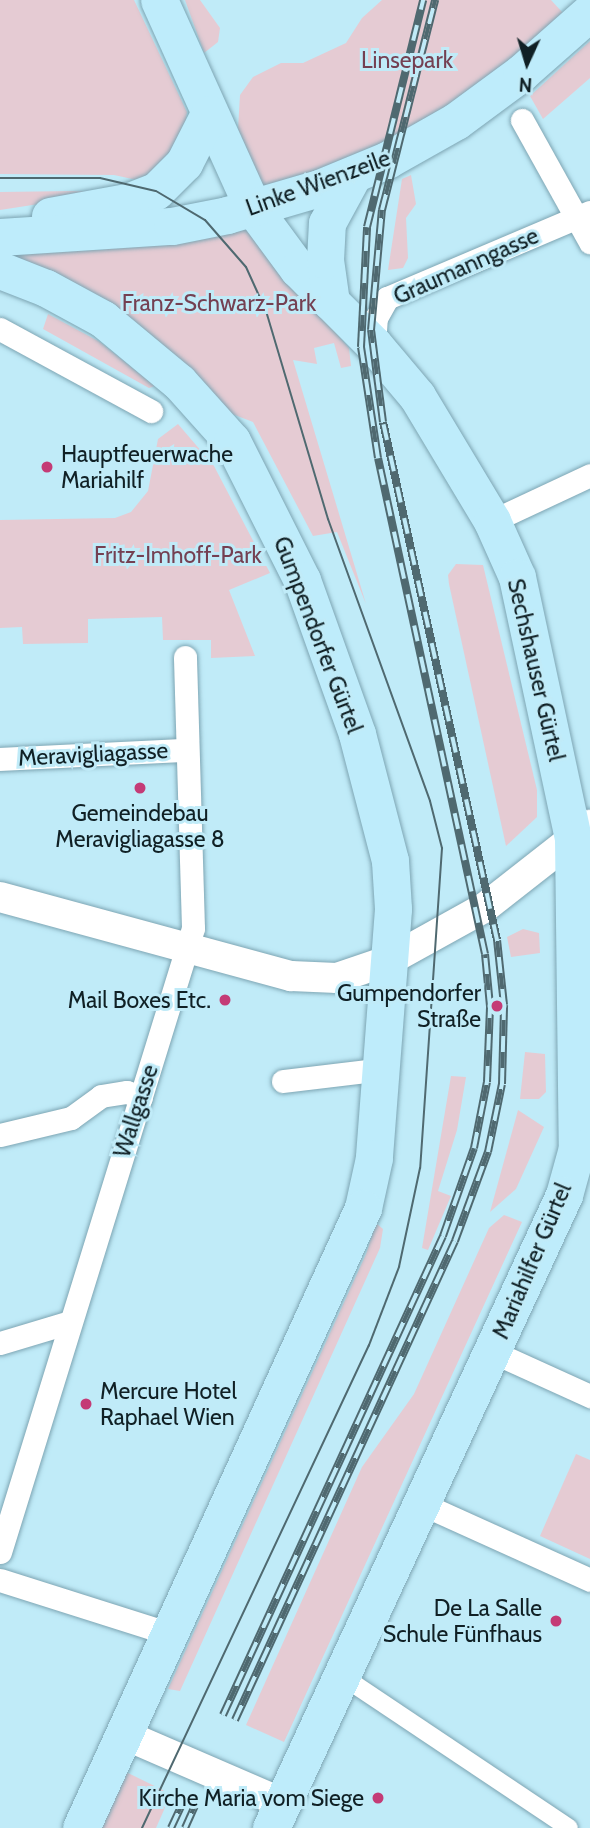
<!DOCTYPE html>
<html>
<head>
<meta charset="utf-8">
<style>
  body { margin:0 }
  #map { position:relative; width:590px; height:1828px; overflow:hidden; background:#c0ebf8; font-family:Cabin,sans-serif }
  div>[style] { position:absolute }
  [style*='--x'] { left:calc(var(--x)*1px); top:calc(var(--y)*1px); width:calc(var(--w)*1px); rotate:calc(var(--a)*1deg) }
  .green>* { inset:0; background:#e5cbd3 }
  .roads { filter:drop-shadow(0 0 2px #7da5b3) drop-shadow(0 0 2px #7da5b3) }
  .pedestrian>* { height:18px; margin:-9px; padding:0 9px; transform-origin:9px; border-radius:9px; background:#fff }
  .minor>* { height:23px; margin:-11.5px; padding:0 11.5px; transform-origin:11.5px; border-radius:11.5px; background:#fff }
  .tertiary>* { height:30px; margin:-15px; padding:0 15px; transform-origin:15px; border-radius:15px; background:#fff }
  .primary>* { height:37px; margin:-18.5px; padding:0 18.5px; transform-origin:18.5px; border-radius:18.5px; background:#beecfb }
  .tram>* { height:2px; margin:-1px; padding:0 1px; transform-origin:1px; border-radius:1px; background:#4f6970 }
  .rail>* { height:8px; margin-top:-4px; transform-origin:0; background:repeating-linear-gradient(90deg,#c0ebf8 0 16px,#4f6970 0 32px); box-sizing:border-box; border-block:2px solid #4f6970 }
  .dots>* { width:19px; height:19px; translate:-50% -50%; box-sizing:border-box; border:4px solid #c0ebf8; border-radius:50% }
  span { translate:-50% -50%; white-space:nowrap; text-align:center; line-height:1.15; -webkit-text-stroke:6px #c0ebf8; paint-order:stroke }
  .park-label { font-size:23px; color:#744052 }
  .street-label { font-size:23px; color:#102025 }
  .poi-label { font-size:23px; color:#102025 }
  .left { translate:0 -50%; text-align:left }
  .right { translate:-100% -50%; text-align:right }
  .north { position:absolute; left:492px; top:28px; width:70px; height:70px; -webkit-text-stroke:5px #c0ebf8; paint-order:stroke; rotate:184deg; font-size:19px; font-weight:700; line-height:28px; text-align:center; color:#102025 }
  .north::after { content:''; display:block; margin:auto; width:24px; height:32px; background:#102025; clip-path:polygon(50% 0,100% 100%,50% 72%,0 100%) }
</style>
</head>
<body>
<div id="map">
  <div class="green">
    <div style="clip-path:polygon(0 0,134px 0,187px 112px,183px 142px,146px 182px,114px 175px,0 174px)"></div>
    <div style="clip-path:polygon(185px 0,200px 0,220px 28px,218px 42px,204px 53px)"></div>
    <div style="clip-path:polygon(382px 0,551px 0,563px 13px,499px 71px,416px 126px,359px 156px,265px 191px,238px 129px,240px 95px,253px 77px,281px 63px,303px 63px,346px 43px,362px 18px)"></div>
    <div style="clip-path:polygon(590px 41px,590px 78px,543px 119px,530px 96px)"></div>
    <div style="clip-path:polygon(411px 175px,416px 204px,406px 218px,408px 258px,403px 268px,388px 270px,402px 179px)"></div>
    <div style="clip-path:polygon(0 192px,74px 191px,110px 193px,0 210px)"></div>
    <div style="clip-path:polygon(243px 225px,349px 348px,351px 366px,341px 368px,334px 343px,314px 348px,317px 364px,293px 360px,366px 604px,337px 532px,313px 536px,253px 422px,227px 412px,4px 257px,6px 251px,100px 250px)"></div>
    <div style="clip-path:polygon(48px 314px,100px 342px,155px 386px,149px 388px,43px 329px)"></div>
    <div style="clip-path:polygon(178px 424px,214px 466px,270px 573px,229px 590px,255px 656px,211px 658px,211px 640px,163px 640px,162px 617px,88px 619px,88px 643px,23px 644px,22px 627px,0 628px,0 520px,115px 518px,131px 512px,148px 491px,158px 439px)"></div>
    <div style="clip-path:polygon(456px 564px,483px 565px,537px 790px,537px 817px,506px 846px,449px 584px,448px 575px)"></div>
    <div style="clip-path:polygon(523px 929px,539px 933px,540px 953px,511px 957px,507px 937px)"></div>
    <div style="clip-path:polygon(525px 1052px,545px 1054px,546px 1092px,539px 1099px,520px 1099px)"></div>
    <div style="clip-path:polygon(451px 1076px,466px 1077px,457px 1130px,438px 1191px,451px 1196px,428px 1250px,422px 1248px)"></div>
    <div style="clip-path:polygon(518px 1110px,544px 1127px,516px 1189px,490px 1212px)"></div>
    <div style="clip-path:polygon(504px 1215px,522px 1222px,284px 1742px,246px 1725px,362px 1467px,414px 1394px,489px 1228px)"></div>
    <div style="clip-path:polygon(376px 1223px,383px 1229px,380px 1248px,180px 1691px,168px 1689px,366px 1254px)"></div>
    <div style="clip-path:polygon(576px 1454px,590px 1460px,590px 1559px,540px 1536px)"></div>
    <div style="clip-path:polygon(126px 1772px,171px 1794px,156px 1828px,101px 1828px)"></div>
  </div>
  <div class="roads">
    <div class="pedestrian">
      <div style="--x:342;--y:1676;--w:273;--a:33.8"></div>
    </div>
    <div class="minor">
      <div style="--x:522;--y:120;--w:140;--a:60.9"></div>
      <div style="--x:0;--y:329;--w:172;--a:28.5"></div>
      <div style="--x:374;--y:345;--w:27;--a:-86"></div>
      <div style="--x:376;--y:318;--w:23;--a:-61"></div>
      <div style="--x:387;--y:298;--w:220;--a:-23"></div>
      <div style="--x:492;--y:521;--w:108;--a:-25.1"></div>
      <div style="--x:0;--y:759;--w:186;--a:-2.8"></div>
      <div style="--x:283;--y:1081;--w:101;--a:-6.8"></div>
      <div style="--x:0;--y:1135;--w:73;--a:-13.5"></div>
      <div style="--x:71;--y:1118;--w:37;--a:-36"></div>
      <div style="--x:101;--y:1096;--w:26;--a:-9"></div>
      <div style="--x:127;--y:1092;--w:15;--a:20"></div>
      <div style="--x:0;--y:1343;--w:73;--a:-16.7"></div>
      <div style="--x:493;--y:1352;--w:107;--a:24.4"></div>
      <div style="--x:422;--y:1504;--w:184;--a:24.3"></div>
      <div style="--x:0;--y:1552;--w:653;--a:-72.81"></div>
      <div style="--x:193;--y:928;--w:271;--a:-91.7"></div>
      <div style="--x:0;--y:1580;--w:178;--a:17.6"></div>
    </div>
    <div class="tertiary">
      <div style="--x:0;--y:897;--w:302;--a:15.2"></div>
      <div style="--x:291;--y:976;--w:46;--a:2.5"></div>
      <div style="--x:337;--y:978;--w:56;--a:-18.8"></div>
      <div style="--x:390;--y:960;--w:107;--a:-29"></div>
      <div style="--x:484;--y:908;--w:135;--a:-38.1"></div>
      <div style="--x:125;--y:1735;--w:171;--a:23.4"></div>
    </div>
    <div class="primary">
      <div style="--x:159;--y:0;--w:228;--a:65.7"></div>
      <div style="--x:253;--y:208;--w:76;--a:53.6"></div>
      <div style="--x:298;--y:269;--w:107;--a:45"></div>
      <div style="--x:374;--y:345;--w:67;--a:49.9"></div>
      <div style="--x:417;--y:396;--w:146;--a:59"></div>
      <div style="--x:492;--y:521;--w:61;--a:65.9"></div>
      <div style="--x:517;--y:577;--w:268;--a:77.9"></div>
      <div style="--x:573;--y:839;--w:309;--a:89.3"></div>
      <div style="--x:577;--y:1148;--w:49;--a:105.5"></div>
      <div style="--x:564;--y:1195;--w:698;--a:114.84"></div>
      <div style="--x:50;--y:216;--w:78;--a:-10.3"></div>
      <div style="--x:127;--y:202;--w:31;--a:-21"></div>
      <div style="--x:156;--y:191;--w:40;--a:-45"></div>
      <div style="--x:184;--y:163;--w:55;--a:-63"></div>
      <div style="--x:0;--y:237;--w:172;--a:-3.7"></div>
      <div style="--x:172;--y:226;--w:56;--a:-11.3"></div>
      <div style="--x:227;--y:215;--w:96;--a:-16.4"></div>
      <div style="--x:319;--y:188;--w:74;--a:-22.4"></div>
      <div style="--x:387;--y:160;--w:79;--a:-29.5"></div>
      <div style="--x:456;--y:121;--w:81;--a:-36.4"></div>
      <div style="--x:521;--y:73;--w:92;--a:-41.5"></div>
      <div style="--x:0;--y:270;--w:49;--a:21.4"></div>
      <div style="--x:46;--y:288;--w:65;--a:28.5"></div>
      <div style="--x:103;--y:319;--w:99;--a:39.7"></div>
      <div style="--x:179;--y:382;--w:79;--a:48.1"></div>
      <div style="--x:232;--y:441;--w:156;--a:63.3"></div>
      <div style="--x:302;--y:580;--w:164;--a:70.3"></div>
      <div style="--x:357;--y:734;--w:131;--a:75.4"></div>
      <div style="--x:390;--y:861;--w:48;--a:86.4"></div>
      <div style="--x:393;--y:909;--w:250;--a:94.4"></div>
      <div style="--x:374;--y:1158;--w:51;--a:102.4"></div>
      <div style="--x:363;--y:1208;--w:681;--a:114.46"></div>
      <div style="--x:331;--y:302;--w:42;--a:-98.1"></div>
      <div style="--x:325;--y:260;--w:37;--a:-87"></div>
      <div style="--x:327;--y:223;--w:55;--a:-61.6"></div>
    </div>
  </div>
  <div class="tram">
    <div style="--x:0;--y:178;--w:100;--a:0"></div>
    <div style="--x:100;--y:178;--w:57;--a:13.1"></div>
    <div style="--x:156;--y:191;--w:57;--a:30.6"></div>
    <div style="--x:205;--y:220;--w:62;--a:48.9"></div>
    <div style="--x:246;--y:267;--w:48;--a:65.6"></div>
    <div style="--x:266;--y:311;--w:217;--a:73.4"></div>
    <div style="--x:328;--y:519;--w:300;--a:70.1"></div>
    <div style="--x:430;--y:801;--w:49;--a:75.7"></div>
    <div style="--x:442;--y:848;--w:321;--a:93.9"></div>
    <div style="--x:420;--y:1168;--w:101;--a:102"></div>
    <div style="--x:399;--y:1267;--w:84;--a:111"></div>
    <div style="--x:369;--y:1345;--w:534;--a:115.17"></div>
  </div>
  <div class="rail">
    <div style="--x:223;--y:1715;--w:527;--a:-65.33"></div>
    <div style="--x:443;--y:1236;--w:93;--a:-70.6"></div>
    <div style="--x:474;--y:1148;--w:67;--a:-78.9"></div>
    <div style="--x:487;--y:1082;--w:76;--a:-87.7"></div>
    <div style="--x:490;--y:1006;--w:52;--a:-95.5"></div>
    <div style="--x:485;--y:954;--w:507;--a:-102.17"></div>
    <div style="--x:378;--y:458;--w:112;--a:-98.7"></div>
    <div style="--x:361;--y:347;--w:120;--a:-87.1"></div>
    <div style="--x:367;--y:227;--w:234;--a:-76.1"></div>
    <div style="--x:235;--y:1720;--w:527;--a:-65.33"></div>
    <div style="--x:455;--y:1241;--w:95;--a:-69.7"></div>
    <div style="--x:488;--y:1152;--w:69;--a:-78.4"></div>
    <div style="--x:502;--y:1084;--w:79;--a:-88.5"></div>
    <div style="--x:504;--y:1005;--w:65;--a:-96.1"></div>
    <div style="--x:497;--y:940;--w:530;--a:-102.41"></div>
    <div style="--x:383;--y:422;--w:93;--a:-97.4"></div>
    <div style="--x:371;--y:330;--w:121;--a:-84.8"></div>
    <div style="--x:382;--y:210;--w:217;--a:-75.8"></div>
    <div style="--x:171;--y:1828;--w:31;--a:-65"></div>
    <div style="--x:185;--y:1828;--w:24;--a:-66"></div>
  </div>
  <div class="dots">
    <div style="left:47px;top:467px;background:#c43b76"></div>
    <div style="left:140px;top:788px;background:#c43b76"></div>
    <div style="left:225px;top:1000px;background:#c43b76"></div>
    <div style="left:497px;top:1006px;background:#c43b76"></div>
    <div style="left:86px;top:1404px;background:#c43b76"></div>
    <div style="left:556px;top:1621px;background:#c43b76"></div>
    <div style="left:378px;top:1798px;background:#c43b76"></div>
  </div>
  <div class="park-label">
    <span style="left:407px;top:60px">Linsepark</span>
    <span style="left:219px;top:303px">Franz-Schwarz-Park</span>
    <span style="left:178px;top:555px">Fritz-Imhoff-Park</span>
  </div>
  <div class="street-label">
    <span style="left:318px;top:183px;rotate:-20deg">Linke Wienzeile</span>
    <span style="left:466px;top:266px;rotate:-24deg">Graumanngasse</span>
    <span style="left:318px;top:635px;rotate:69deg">Gumpendorfer Gürtel</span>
    <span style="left:536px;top:670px;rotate:77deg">Sechshauser Gürtel</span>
    <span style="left:93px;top:754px;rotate:-3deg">Meravigliagasse</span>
    <span style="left:136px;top:1111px;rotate:-72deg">Wallgasse</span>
    <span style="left:532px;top:1261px;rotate:-67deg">Mariahilfer Gürtel</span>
  </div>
  <div class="poi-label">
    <span class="left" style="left:61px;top:467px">Hauptfeuerwache<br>Mariahilf</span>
    <span style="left:140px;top:826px">Gemeindebau<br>Meravigliagasse 8</span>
    <span class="right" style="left:481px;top:1006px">Gumpendorfer<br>Straße</span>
    <span class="right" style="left:211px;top:1000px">Mail Boxes Etc.</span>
    <span class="left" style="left:100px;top:1404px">Mercure Hotel<br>Raphael Wien</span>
    <span class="right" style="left:542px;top:1621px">De La Salle<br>Schule Fünfhaus</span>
    <span class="right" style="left:364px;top:1798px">Kirche Maria vom Siege</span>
  </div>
  <div class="north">N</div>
</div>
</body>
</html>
